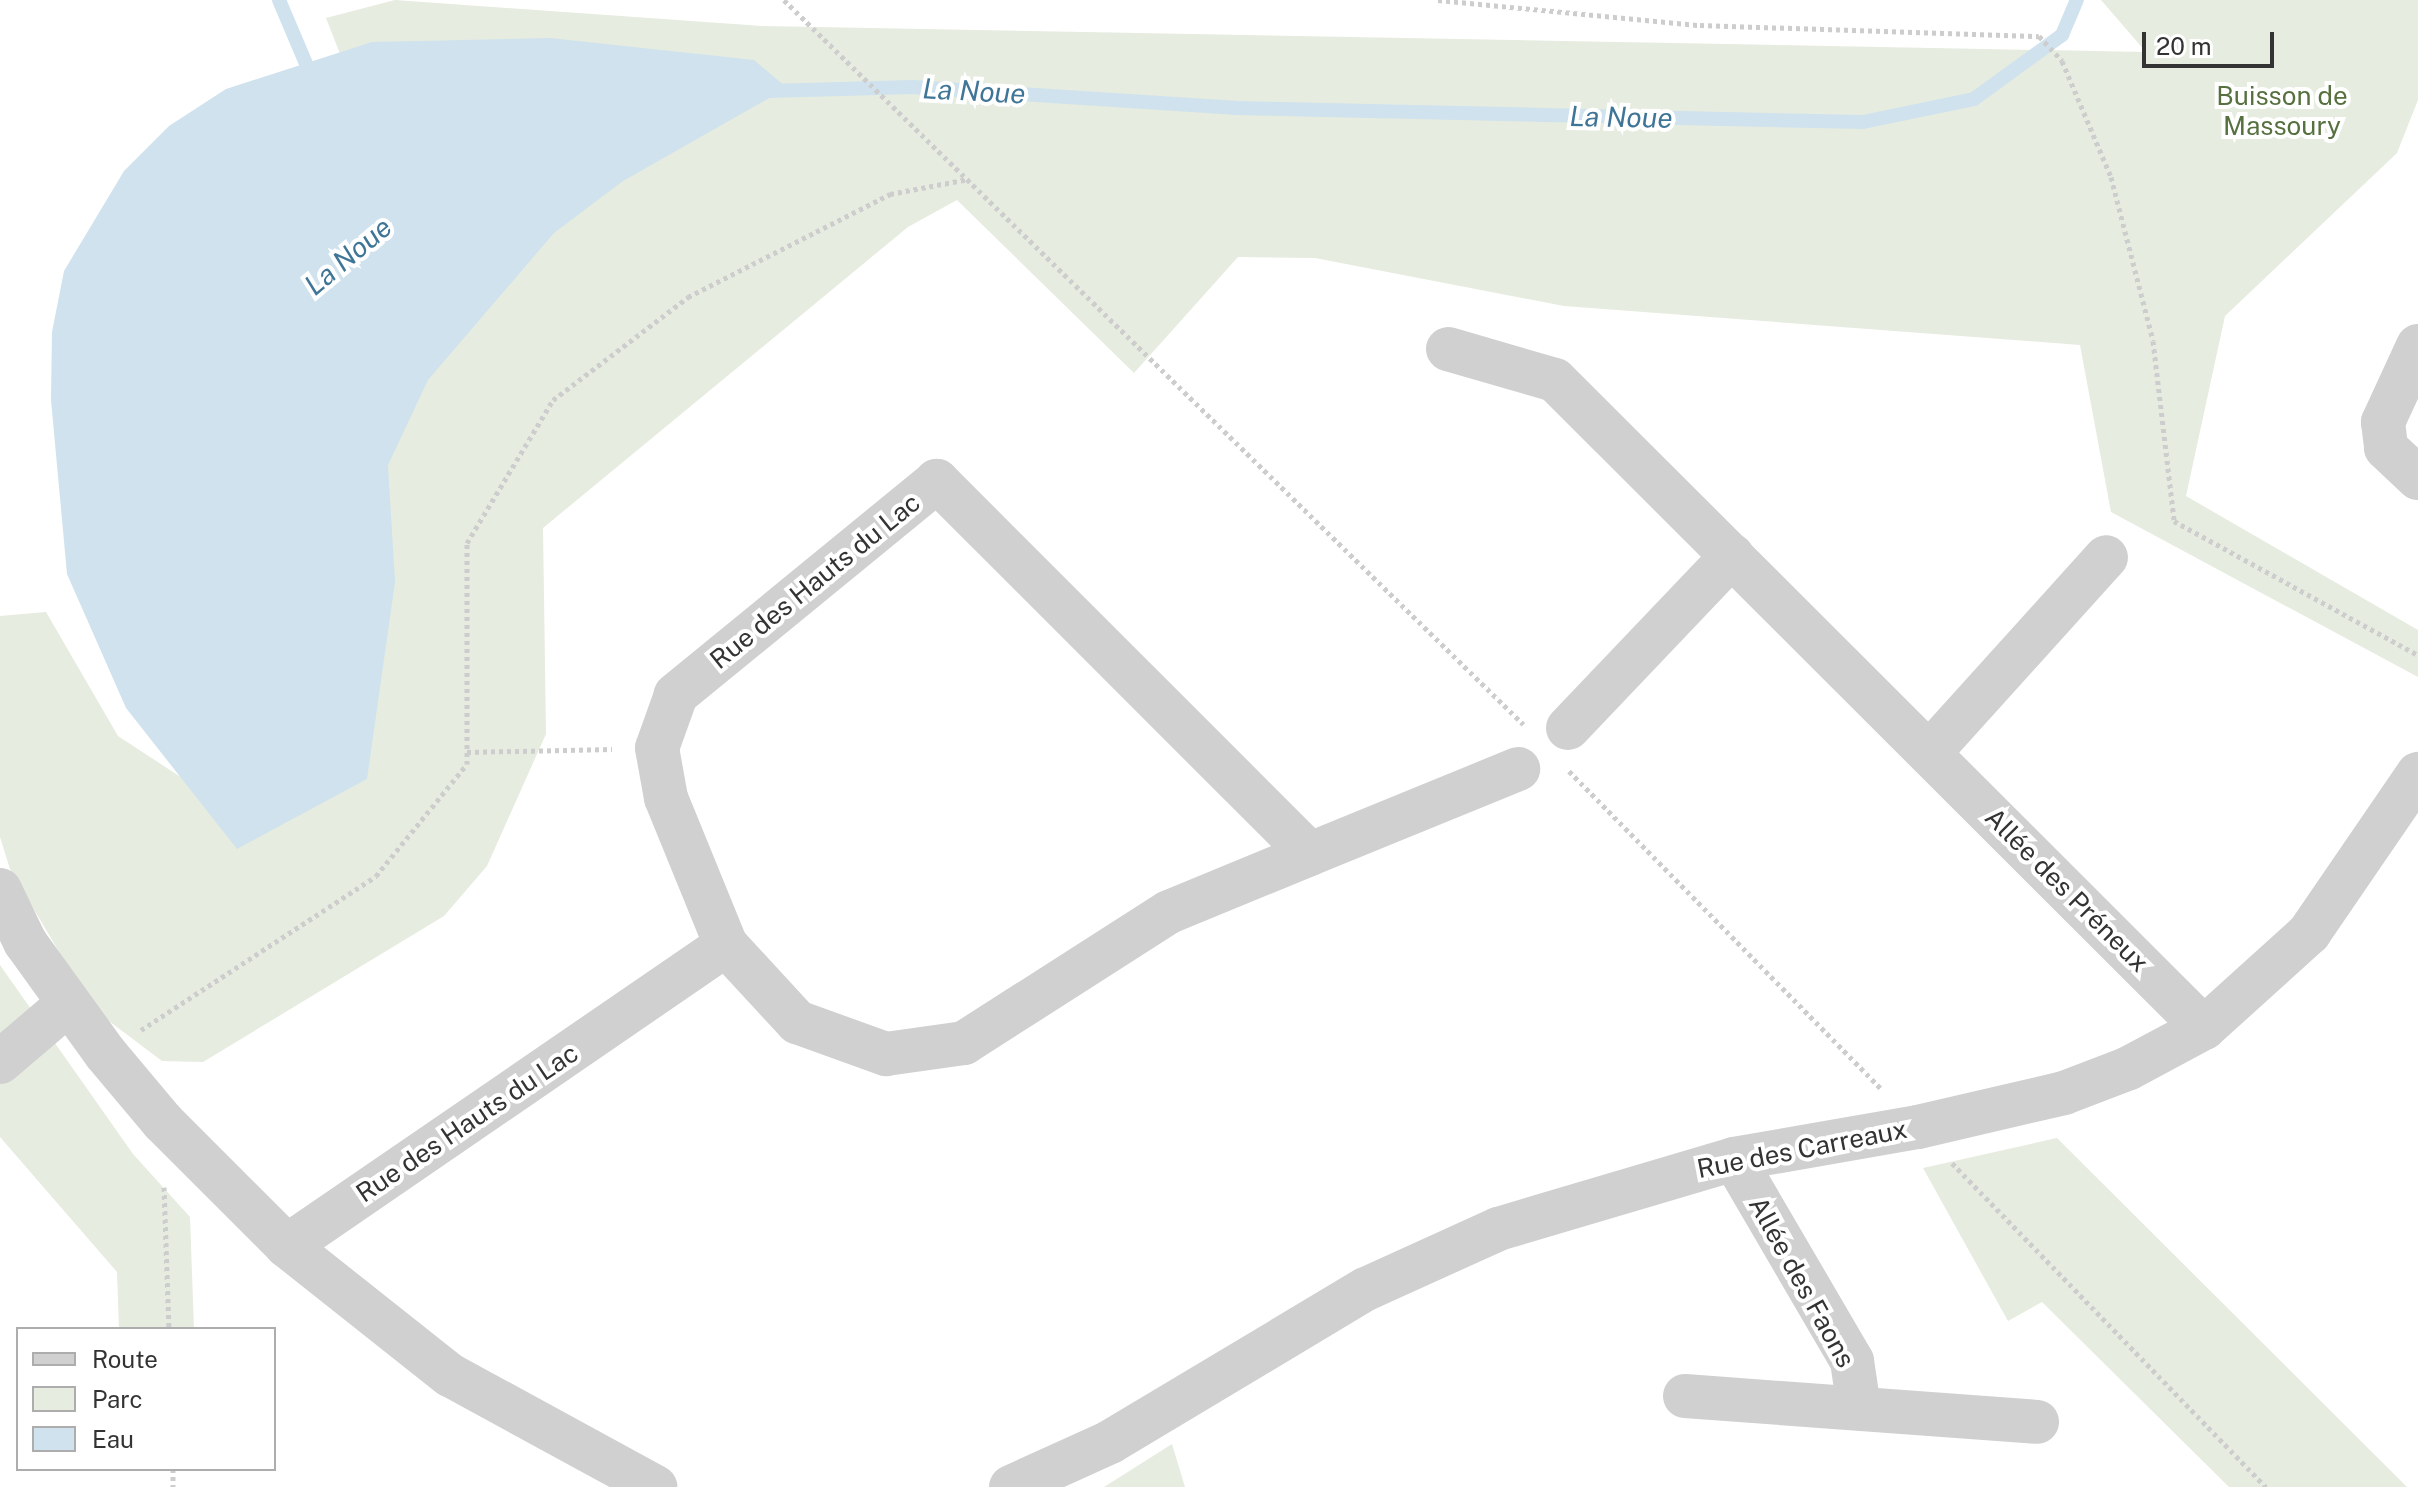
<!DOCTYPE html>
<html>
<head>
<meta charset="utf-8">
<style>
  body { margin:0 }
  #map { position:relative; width:2418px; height:1487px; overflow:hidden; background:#fff; font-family:"Public Sans",sans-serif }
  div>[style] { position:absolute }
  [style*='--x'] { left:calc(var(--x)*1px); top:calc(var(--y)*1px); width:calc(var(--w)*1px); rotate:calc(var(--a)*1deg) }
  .green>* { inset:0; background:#e6ecdf }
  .water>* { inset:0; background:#cfe2ee }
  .stream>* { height:14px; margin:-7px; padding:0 7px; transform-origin:7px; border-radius:7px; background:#cfe2ee }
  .path>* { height:5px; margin-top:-2.5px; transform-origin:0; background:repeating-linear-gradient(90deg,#cdcdcd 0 4px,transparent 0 8px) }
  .minor>* { height:44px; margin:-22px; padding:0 22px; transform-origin:22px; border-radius:22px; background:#d0d0d0 }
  span { translate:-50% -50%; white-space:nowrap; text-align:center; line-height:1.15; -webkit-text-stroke:8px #fff; paint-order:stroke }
  .park-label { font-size:26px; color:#56703f }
  .street-label { font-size:26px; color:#333 }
  .water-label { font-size:28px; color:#3f7597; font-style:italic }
  .legend { position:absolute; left:16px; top:1327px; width:260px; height:144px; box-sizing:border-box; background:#fff; border:2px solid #adadad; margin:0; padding:10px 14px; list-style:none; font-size:24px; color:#333 }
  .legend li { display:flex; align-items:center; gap:16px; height:40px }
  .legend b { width:40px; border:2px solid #adadad }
  .scale { position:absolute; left:2142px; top:32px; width:132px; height:36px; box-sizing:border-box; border:4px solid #333; border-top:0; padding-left:10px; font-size:24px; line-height:28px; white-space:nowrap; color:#333; -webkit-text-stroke:6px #fff; paint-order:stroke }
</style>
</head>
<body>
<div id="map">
  <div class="green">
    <div style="clip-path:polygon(395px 0,762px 26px,2146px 52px,2101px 0,2418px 0,2418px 100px,2397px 153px,2225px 316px,2186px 496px,2418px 630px,2418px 677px,2111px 512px,2080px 345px,1564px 306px,1315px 258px,1238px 257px,1134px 373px,957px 200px,908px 227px,543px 528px,546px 734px,487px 866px,444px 916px,203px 1062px,162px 1061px,93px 1009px,10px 869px,0 837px,0 616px,46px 612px,118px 736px,234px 812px,357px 97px,326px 18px)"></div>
    <div style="clip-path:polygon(0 965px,133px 1154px,190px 1217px,194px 1329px,119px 1329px,117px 1272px,0 1137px)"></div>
    <div style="clip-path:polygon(2057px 1138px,2407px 1487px,2229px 1487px,2042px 1302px,2008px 1321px,1923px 1168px)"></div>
    <div style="clip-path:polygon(1172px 1444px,1185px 1487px,1104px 1487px)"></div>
  </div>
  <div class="water">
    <div style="clip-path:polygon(550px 38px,754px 60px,787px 88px,623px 181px,554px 233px,428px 380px,388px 465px,395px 582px,367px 779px,237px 849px,126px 708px,67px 574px,51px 400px,52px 332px,64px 271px,124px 171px,169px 126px,226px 89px,372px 42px)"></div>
  </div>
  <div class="stream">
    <div style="--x:279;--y:0;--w:79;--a:67"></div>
    <div style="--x:769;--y:91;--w:144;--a:-1.6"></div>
    <div style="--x:913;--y:87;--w:322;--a:3.7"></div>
    <div style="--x:1234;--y:108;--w:629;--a:1.28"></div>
    <div style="--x:1863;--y:122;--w:113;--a:-11.7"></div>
    <div style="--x:1974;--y:99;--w:109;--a:-36"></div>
    <div style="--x:2062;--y:35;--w:38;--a:-67"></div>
  </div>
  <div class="path">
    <div style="--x:784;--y:0;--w:1035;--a:44.41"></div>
    <div style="--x:1438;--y:0;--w:263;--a:5.5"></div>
    <div style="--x:1700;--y:25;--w:339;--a:1.9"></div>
    <div style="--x:2039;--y:36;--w:34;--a:47"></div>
    <div style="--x:2062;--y:61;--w:126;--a:67.1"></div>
    <div style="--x:2111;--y:177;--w:169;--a:75.6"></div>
    <div style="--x:2153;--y:341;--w:181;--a:83.3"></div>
    <div style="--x:2174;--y:521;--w:278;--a:28.8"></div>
    <div style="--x:467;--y:752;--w:145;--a:-1.2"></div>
    <div style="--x:1569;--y:771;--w:445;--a:45.5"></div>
    <div style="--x:141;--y:1030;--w:281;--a:-33.2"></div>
    <div style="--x:376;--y:876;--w:144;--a:-50.9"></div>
    <div style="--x:467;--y:764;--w:221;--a:-90"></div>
    <div style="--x:467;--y:543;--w:167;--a:-59"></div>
    <div style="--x:553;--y:400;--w:170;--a:-37.3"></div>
    <div style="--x:688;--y:297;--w:227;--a:-27"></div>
    <div style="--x:890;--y:194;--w:80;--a:-10.8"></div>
    <div style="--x:1952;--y:1163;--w:451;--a:45.9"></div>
    <div style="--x:164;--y:1187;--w:142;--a:88"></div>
    <div style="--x:173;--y:1469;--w:18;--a:90"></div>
  </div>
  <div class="minor">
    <div style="--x:2418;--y:346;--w:84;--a:114.7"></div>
    <div style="--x:2383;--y:422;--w:26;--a:83"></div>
    <div style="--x:2386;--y:448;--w:44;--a:43.2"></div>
    <div style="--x:1448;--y:349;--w:111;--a:16.2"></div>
    <div style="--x:1555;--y:380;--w:917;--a:44.96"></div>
    <div style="--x:1568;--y:728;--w:238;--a:-46.4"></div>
    <div style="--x:1931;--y:751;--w:261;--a:-47.9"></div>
    <div style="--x:1310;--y:854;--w:528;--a:-135"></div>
    <div style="--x:937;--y:481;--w:338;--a:140.7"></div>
    <div style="--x:676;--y:695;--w:56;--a:109.7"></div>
    <div style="--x:657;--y:748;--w:51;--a:79.8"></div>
    <div style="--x:666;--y:798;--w:159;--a:67.8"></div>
    <div style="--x:726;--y:945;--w:105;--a:47.3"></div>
    <div style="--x:797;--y:1022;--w:95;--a:19.8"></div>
    <div style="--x:886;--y:1054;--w:79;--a:-8"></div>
    <div style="--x:964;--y:1043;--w:243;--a:-32.6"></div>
    <div style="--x:1169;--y:912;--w:152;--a:-22.4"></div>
    <div style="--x:1310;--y:854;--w:225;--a:-22.2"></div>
    <div style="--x:0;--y:890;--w:58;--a:64.3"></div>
    <div style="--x:25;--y:942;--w:137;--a:54.2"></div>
    <div style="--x:105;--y:1053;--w:90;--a:50"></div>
    <div style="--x:163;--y:1122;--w:175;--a:45"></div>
    <div style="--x:287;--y:1246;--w:208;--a:38.4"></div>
    <div style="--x:450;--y:1375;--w:234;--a:28.6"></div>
    <div style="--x:0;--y:1062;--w:89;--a:-40.5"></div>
    <div style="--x:1734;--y:1159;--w:234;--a:59.7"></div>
    <div style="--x:1852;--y:1361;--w:48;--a:81.5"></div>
    <div style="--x:287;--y:1246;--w:532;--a:-34.44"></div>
    <div style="--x:1685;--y:1396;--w:353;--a:4.2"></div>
    <div style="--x:1011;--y:1487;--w:109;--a:-24.4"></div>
    <div style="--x:1110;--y:1442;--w:298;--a:-30.9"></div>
    <div style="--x:1366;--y:1289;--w:145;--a:-24.4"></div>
    <div style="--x:1498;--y:1229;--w:246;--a:-16.5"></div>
    <div style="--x:1734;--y:1159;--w:187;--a:-9.9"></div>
    <div style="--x:1918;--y:1127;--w:150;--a:-13.1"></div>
    <div style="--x:2064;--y:1093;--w:70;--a:-21"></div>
    <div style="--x:2129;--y:1068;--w:85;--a:-28.1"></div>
    <div style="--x:2204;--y:1028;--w:142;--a:-42.1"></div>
    <div style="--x:2309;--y:933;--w:193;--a:-55.6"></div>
  </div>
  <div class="park-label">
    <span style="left:2282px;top:111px">Buisson de<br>Massoury</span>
  </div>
  <div class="street-label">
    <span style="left:815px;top:581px;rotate:-39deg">Rue des Hauts du Lac</span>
    <span style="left:2067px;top:890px;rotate:45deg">Allée des Préneux</span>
    <span style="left:467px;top:1123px;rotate:-34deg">Rue des Hauts du Lac</span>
    <span style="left:1802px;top:1149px;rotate:-11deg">Rue des Carreaux</span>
    <span style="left:1802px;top:1282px;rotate:61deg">Allée des Faons</span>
  </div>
  <div class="water-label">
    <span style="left:974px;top:91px;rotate:3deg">La Noue</span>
    <span style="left:1621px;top:117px;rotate:1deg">La Noue</span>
    <span style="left:348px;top:256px;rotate:-40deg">La Noue</span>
  </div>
  <ul class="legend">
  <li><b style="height:10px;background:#d0d0d0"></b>Route</li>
  <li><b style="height:22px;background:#e6ecdf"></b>Parc</li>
  <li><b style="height:22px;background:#cfe2ee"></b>Eau</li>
  </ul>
  <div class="scale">20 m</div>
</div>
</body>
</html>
